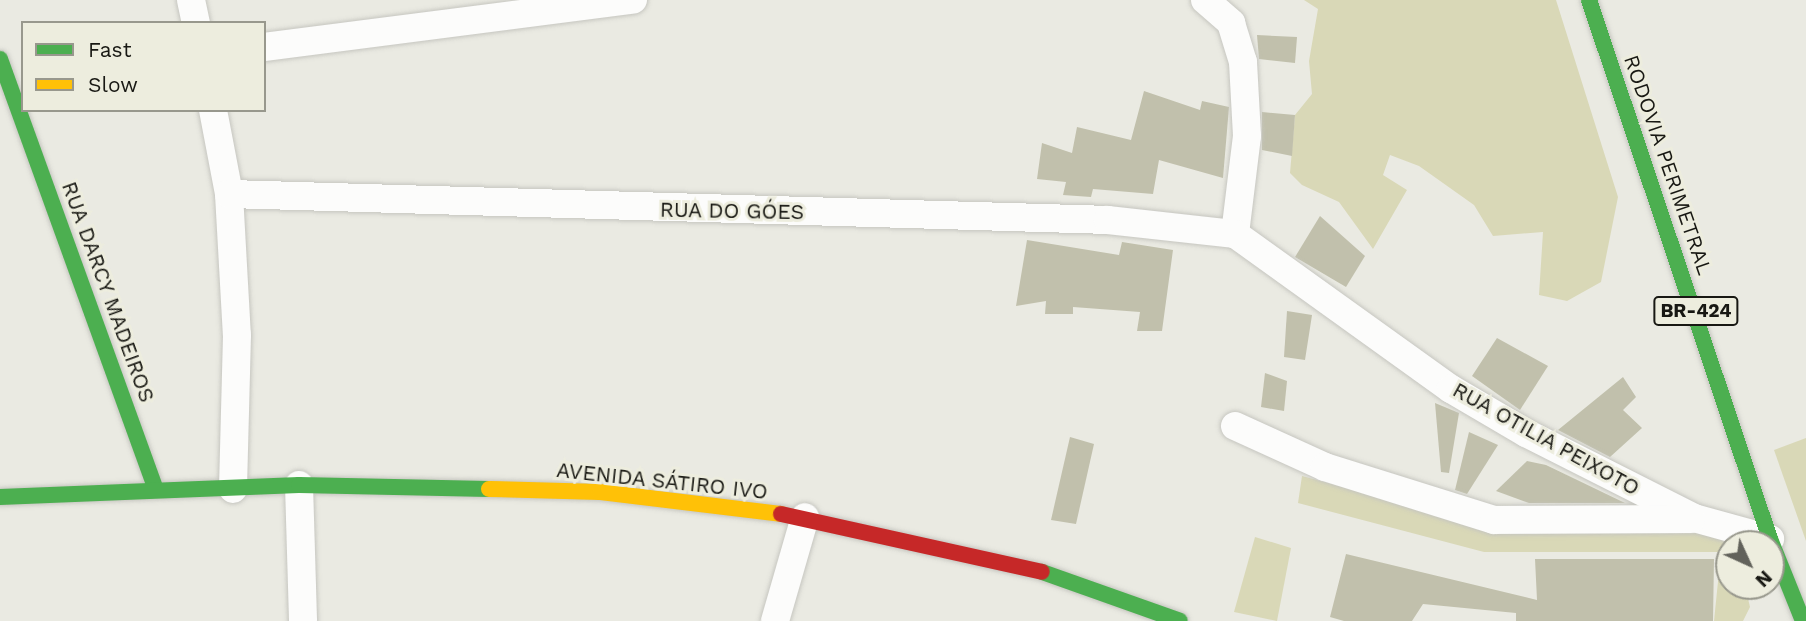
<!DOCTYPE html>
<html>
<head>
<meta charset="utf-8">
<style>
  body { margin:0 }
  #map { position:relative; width:1806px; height:621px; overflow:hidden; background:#eaeae2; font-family:"Work Sans",sans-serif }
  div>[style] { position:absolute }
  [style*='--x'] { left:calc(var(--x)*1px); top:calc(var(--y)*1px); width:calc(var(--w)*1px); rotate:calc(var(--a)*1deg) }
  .green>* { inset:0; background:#d9d8b7 }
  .building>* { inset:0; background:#c1c0ac }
  .roads { filter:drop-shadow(0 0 2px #c6c6c0) drop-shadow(0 0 2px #c6c6c0) }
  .street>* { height:28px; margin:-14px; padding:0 14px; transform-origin:14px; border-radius:14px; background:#fcfcfb }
  .fast>* { height:16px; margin:-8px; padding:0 8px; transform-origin:8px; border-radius:8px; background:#4caf50 }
  .slow>* { height:16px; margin:-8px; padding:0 8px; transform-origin:8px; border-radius:8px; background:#ffc107 }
  .jam>* { height:16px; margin:-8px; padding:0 8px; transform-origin:8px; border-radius:8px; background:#c62828 }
  span { translate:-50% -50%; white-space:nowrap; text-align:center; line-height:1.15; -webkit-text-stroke:6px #ededde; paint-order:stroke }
  .shield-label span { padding:2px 5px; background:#ededde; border:2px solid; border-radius:5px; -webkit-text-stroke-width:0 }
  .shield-label { font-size:19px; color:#181813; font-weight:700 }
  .street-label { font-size:21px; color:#181813 }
  .legend { position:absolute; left:21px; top:21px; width:245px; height:91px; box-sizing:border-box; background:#ededde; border:2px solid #98988d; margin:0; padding:9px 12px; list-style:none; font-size:21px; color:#181813 }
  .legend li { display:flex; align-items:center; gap:14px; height:35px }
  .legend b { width:35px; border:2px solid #98988d }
  .north { position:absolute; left:1715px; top:530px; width:70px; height:70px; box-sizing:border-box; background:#ededde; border:2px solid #98988d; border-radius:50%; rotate:135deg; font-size:19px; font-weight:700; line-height:28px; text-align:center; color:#181813 }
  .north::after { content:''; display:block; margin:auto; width:24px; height:32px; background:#62625b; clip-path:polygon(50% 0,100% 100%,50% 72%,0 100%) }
</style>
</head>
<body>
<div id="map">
  <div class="green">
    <div style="clip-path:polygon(1304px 0,1556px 0,1618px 197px,1601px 282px,1567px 301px,1539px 295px,1543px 232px,1493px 236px,1474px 205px,1419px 166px,1390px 155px,1383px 175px,1407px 190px,1373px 249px,1339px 202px,1302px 185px,1290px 173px,1295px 115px,1312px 94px,1309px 61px,1318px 9px)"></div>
    <div style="clip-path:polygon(1806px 438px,1806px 541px,1774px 450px)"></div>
    <div style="clip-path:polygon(1302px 476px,1491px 527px,1659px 525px,1723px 536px,1729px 586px,1745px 586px,1750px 607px,1743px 621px,1714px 621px,1721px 552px,1484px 552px,1298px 503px)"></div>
    <div style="clip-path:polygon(1255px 537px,1291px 548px,1277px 621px,1234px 612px)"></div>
  </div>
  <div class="building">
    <div style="clip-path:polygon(1257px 35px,1297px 37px,1295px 63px,1259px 59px)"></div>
    <div style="clip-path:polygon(1144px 91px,1200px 110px,1202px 101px,1229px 107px,1223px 178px,1159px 160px,1153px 194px,1093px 189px,1091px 197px,1063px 195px,1066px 182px,1037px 179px,1042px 143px,1072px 153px,1077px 127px,1131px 140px)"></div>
    <div style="clip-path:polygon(1262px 112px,1295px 115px,1292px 156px,1262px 150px)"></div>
    <div style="clip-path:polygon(1320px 216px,1365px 256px,1346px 287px,1295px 257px)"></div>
    <div style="clip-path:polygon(1027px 240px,1119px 255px,1122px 242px,1173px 250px,1162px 331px,1137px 331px,1140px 312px,1073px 307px,1073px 314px,1045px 314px,1046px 301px,1016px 306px)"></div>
    <div style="clip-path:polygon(1287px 311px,1312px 315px,1305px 360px,1284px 357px)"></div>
    <div style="clip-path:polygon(1497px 338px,1548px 366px,1520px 410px,1472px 376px)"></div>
    <div style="clip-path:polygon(1265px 373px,1287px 381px,1284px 411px,1261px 407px)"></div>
    <div style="clip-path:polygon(1623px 377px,1636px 397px,1623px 410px,1642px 428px,1610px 457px,1558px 430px)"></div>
    <div style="clip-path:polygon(1435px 403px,1459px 413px,1449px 473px,1441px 472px)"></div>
    <div style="clip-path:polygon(1469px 432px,1498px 445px,1467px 494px,1455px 490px)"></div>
    <div style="clip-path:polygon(1070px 437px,1094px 444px,1076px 524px,1051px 520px)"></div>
    <div style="clip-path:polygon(1527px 461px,1546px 465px,1625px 503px,1529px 503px,1496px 491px)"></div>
    <div style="clip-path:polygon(1346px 554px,1537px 600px,1535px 559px,1714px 559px,1713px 621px,1516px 621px,1516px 613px,1423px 604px,1412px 621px,1344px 621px,1330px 617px)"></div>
  </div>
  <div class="roads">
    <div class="street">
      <div style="--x:191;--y:0;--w:24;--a:78"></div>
      <div style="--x:1205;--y:0;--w:35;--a:41"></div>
      <div style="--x:1231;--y:23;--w:41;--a:72.9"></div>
      <div style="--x:1243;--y:62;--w:74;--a:86.9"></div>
      <div style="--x:1247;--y:136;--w:99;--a:97"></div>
      <div style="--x:264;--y:47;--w:372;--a:-7.3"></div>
      <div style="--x:213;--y:110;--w:86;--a:79.2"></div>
      <div style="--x:229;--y:194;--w:141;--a:86.8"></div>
      <div style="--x:237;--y:335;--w:154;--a:91.5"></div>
      <div style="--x:229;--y:194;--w:879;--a:1.69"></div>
      <div style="--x:1108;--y:220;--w:128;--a:6.3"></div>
      <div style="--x:1235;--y:234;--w:266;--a:35.7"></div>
      <div style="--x:1451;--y:389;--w:87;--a:30.4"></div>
      <div style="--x:1526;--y:433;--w:188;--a:26.8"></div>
      <div style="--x:1694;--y:518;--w:79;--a:15.4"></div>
      <div style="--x:1235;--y:426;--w:99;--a:24.5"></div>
      <div style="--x:1325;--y:467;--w:177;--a:17.4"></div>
      <div style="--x:1494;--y:520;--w:197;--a:-0.3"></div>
      <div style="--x:299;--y:485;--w:136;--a:88.3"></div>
      <div style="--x:775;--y:621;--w:108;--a:-73.9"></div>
    </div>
    <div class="fast">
      <div style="--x:1589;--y:0;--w:569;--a:71.44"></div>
      <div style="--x:1770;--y:539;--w:88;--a:68.1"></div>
      <div style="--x:0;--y:59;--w:456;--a:70.1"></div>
      <div style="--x:0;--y:497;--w:299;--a:-2.3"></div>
      <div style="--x:299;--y:485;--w:190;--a:1.2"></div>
      <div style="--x:1042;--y:572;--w:146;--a:19.5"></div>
    </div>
    <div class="slow">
      <div style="--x:489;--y:489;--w:111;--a:1.5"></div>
      <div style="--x:600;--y:492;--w:182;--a:6.9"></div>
    </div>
    <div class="jam">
      <div style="--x:781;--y:514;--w:267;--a:12.5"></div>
    </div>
  </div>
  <div class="shield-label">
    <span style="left:1696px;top:311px">BR-424</span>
  </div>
  <div class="street-label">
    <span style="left:1668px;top:165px;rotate:71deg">RODOVIA PERIMETRAL</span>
    <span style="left:732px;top:211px;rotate:1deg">RUA DO GÓES</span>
    <span style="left:108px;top:292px;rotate:70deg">RUA DARCY MADEIROS</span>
    <span style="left:1546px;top:439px;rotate:29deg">RUA OTILIA PEIXOTO</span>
    <span style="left:662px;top:481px;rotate:6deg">AVENIDA SÁTIRO IVO</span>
  </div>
  <ul class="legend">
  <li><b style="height:9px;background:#4caf50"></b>Fast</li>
  <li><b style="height:9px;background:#ffc107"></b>Slow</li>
  </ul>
  <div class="north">N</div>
</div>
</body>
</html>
